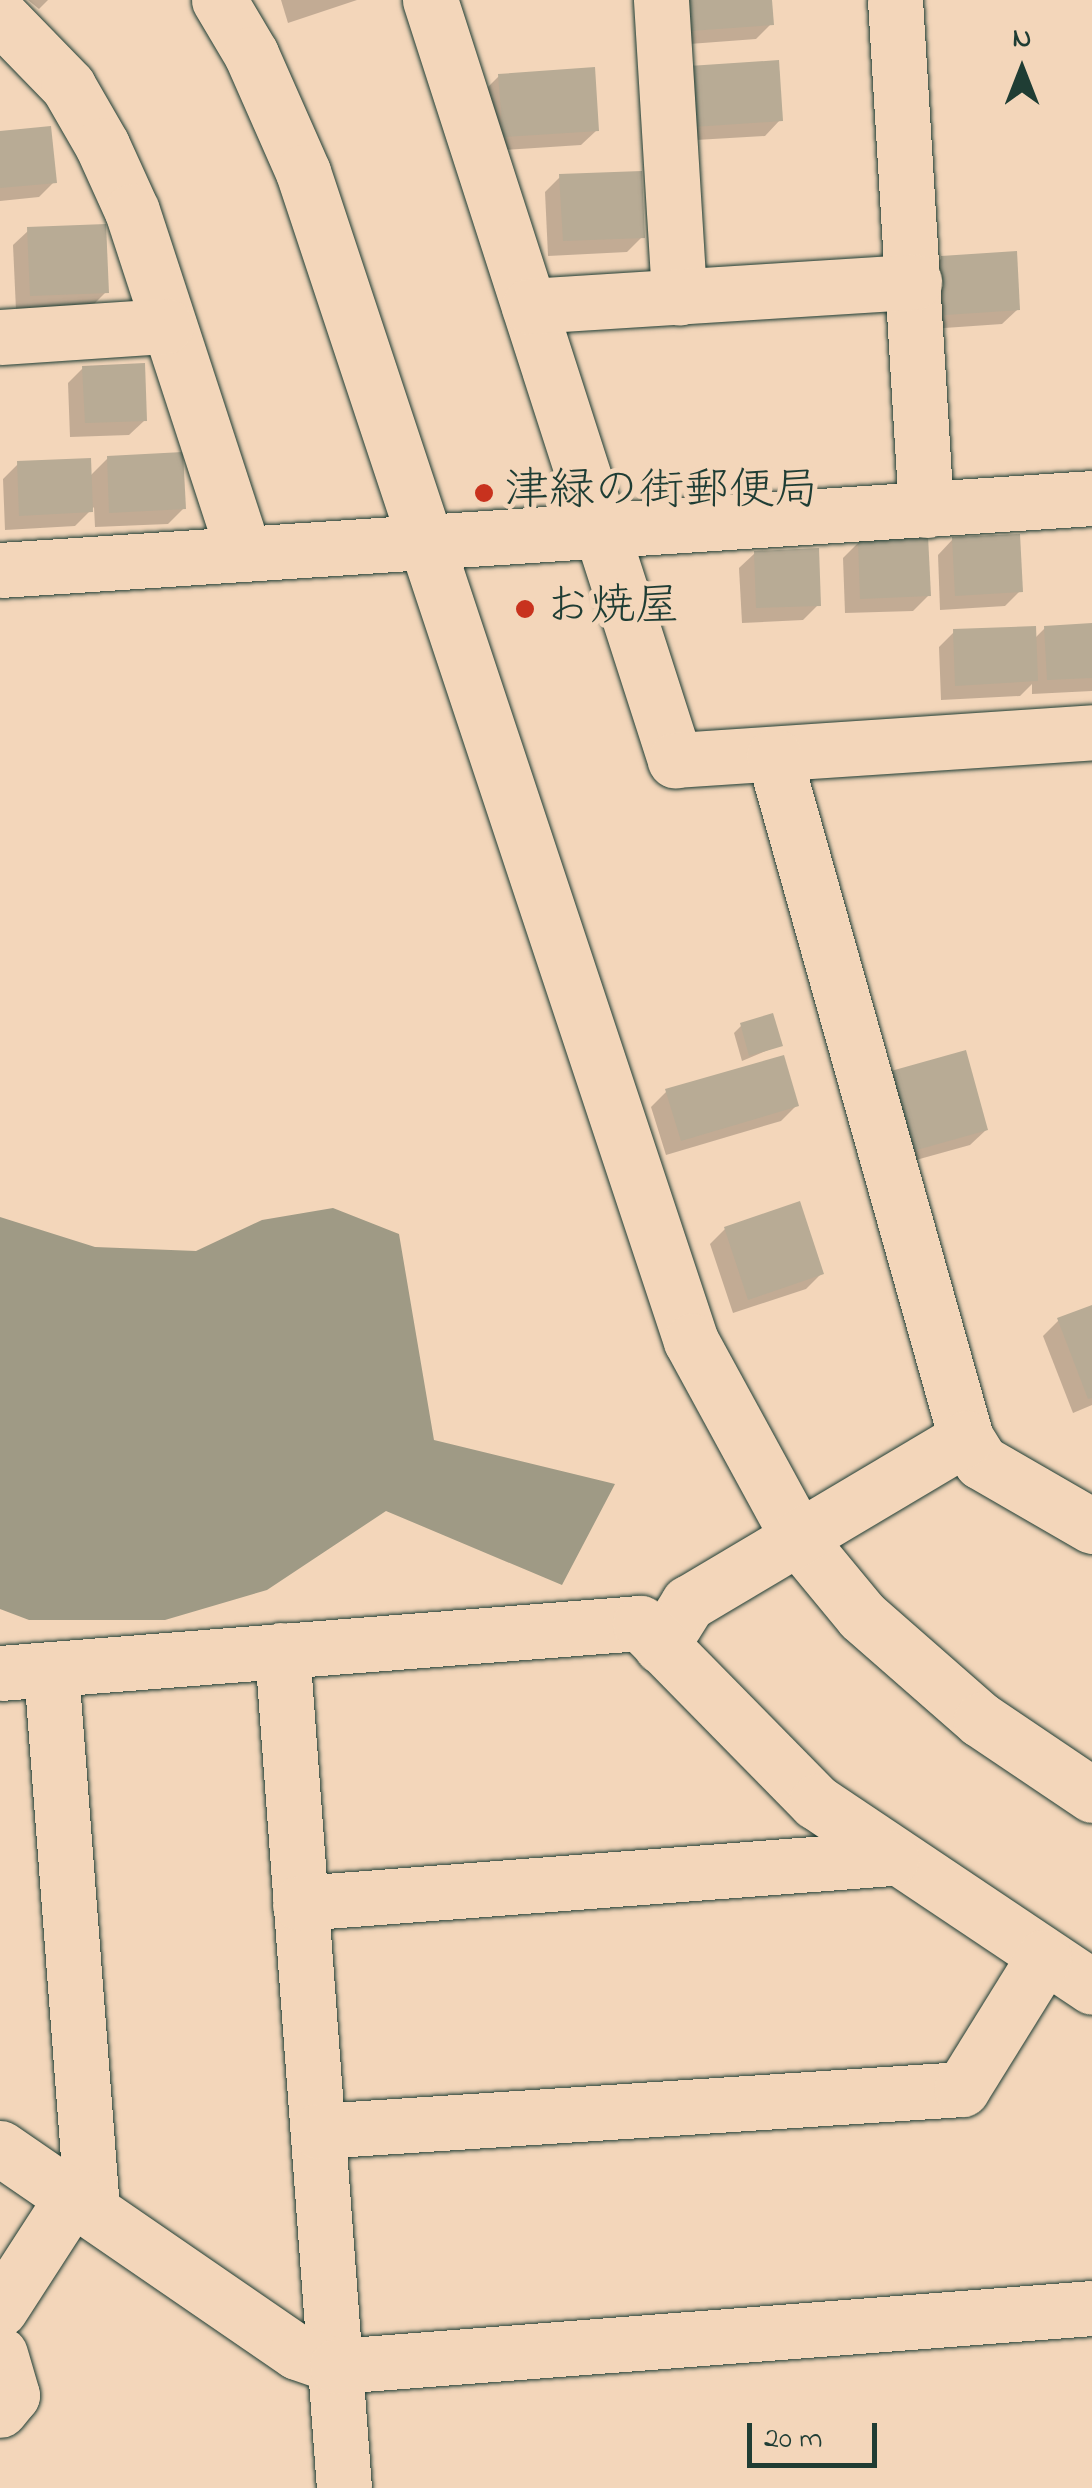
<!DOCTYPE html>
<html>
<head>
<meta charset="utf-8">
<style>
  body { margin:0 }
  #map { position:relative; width:1092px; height:2488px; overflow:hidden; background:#f3d6ba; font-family:"Indie Flower","Klee One",sans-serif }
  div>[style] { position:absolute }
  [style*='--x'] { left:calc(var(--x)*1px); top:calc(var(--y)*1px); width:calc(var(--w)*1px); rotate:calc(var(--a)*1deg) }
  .water>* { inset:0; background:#9f9a85 }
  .shadow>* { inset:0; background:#0003 }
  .building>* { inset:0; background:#b8ab95 }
  .roads { filter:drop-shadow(0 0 2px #1f3d34) drop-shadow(0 0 2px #1f3d34) }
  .minor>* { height:55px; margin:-27.5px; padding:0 27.5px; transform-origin:27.5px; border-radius:27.5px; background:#f3d6ba }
  .dots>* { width:28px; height:28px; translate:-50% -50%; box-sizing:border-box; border:5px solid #f3d6ba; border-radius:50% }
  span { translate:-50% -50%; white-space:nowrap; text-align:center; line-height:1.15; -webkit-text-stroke:10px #f3d6ba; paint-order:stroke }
  .poi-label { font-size:45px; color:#1f3d34 }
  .left { translate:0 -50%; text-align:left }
  .north { position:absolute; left:972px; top:20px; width:100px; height:100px; -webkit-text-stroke:8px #f3d6ba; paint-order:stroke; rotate:0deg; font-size:28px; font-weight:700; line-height:40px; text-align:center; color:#1f3d34 }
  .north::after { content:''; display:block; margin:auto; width:35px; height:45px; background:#1f3d34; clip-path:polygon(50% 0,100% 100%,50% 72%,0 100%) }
  .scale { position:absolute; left:747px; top:2423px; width:130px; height:45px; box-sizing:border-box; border:5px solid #1f3d34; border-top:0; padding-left:12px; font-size:30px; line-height:35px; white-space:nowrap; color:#1f3d34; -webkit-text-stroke:8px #f3d6ba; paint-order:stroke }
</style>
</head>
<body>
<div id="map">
  <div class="water">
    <div style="clip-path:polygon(333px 1208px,399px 1234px,434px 1440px,615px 1484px,562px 1585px,386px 1511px,267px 1590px,165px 1620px,29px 1620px,0 1609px,0 1217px,95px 1247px,196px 1251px,262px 1220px)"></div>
  </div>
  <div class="shadow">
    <div style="clip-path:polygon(28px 0,48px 0,39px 9px)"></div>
    <div style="clip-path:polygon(281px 0,357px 0,288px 23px)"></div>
    <div style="clip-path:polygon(673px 0,770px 0,771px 24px,756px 39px,676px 45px)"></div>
    <div style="clip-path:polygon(499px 76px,597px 130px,581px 145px,488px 151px,484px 91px)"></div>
    <div style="clip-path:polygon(675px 84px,780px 120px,765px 136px,679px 141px)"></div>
    <div style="clip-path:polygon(0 134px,54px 182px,39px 197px,0 201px)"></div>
    <div style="clip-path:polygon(560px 177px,642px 237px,627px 252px,548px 256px,545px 192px)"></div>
    <div style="clip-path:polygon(29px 230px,106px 292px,91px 307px,16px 310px,13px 245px)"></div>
    <div style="clip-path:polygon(942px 258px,1018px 309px,1002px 324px,930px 329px,927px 273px)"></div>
    <div style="clip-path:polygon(83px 368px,145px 420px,129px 435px,70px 437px,68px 383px)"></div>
    <div style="clip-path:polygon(108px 458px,184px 508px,168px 524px,95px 527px,94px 507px,75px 526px,5px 530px,3px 479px,18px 464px,89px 477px)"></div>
    <div style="clip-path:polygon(953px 539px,1020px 591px,1005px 606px,940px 610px,938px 555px)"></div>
    <div style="clip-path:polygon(859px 542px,929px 595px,913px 611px,845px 613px,843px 558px)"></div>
    <div style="clip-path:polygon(755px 553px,818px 605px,803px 620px,742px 623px,739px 568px)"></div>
    <div style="clip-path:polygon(1092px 626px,1092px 691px,1032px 694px,1032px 684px,1020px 696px,941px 700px,939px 647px,954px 632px,1034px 639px,1045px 628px)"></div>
    <div style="clip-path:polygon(741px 1026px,780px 1045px,742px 1061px,734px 1033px)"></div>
    <div style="clip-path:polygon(876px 1088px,986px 1130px,970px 1145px,898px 1165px)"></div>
    <div style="clip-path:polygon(667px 1091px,796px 1106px,781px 1121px,666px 1155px,651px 1107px)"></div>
    <div style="clip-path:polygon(725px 1229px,822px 1273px,806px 1289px,733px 1313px,710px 1244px)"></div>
    <div style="clip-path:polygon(1092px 1308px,1092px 1405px,1073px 1413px,1043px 1336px,1059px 1320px)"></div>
  </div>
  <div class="building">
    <div style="clip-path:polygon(688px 0,772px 0,774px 25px,690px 31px)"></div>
    <div style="clip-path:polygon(779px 60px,783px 121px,693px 127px,689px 66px)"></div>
    <div style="clip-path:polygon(595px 67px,599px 131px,503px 137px,498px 74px)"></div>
    <div style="clip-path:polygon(51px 126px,57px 183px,0 188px,0 131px)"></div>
    <div style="clip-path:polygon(642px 171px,645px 238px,563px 241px,559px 174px)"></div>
    <div style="clip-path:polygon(106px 224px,109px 293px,30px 296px,27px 227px)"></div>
    <div style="clip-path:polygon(1017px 251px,1020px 310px,945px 315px,941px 256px)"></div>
    <div style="clip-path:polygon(145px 363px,147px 421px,85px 423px,82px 366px)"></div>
    <div style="clip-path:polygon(183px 452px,186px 509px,109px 513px,107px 456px)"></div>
    <div style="clip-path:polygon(91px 458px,93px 512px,19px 516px,17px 461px)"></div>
    <div style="clip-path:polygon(1020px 534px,1023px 592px,955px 596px,952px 537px)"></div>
    <div style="clip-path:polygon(928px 536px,931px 596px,860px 599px,858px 540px)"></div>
    <div style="clip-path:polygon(819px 548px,821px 606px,756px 608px,754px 551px)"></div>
    <div style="clip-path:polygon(1092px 623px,1092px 678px,1047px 680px,1044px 626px)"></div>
    <div style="clip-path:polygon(1036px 626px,1038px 681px,955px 686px,953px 629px)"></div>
    <div style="clip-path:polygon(773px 1013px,783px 1046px,749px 1056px,740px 1023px)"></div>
    <div style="clip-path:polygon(966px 1050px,988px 1130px,913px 1151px,891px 1071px)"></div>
    <div style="clip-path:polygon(784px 1055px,799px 1106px,681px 1141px,665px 1089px)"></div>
    <div style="clip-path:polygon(800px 1201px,824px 1274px,748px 1300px,724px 1227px)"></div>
    <div style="clip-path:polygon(1092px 1305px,1092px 1398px,1088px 1399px,1057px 1318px)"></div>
  </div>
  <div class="roads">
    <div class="minor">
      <div style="--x:219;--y:0;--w:63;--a:59.3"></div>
      <div style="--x:251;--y:54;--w:129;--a:66.2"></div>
      <div style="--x:303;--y:172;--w:1232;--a:71.64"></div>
      <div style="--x:691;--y:1341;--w:228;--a:61.4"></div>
      <div style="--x:800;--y:1541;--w:97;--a:50.4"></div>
      <div style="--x:862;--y:1616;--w:158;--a:41.2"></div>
      <div style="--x:981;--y:1720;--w:134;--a:34"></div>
      <div style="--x:430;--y:0;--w:799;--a:72.13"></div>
      <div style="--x:675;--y:760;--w:418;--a:-3.8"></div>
      <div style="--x:661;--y:0;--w:298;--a:86.5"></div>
      <div style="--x:895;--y:0;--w:511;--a:86.52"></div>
      <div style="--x:0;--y:16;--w:98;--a:45.8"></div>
      <div style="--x:68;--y:86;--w:68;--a:60"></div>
      <div style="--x:102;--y:145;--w:72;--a:65.6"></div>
      <div style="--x:132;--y:211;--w:360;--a:71.9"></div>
      <div style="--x:529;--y:306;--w:386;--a:-3.6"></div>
      <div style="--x:0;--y:337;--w:166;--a:-3.8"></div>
      <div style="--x:0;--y:570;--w:1094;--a:-3.77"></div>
      <div style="--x:774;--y:756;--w:709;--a:74.28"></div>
      <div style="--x:966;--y:1438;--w:28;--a:58"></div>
      <div style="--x:981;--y:1462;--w:128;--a:30"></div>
      <div style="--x:661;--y:1646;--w:51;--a:-57.9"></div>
      <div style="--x:688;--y:1603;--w:323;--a:-30.7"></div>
      <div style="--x:282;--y:1650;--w:840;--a:85.77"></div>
      <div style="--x:51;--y:1670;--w:541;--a:85.65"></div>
      <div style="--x:0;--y:1673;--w:642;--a:-4.47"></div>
      <div style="--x:640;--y:1623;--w:251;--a:45.5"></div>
      <div style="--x:816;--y:1802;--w:332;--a:33.8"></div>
      <div style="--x:300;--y:1903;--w:593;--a:-4.35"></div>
      <div style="--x:318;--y:2131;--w:645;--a:-3.73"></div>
      <div style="--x:962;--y:2089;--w:155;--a:-58.2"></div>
      <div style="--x:0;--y:2148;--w:360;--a:34.5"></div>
      <div style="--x:297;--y:2352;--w:42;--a:19.3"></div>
      <div style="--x:337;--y:2366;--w:757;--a:-4.39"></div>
      <div style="--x:0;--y:2309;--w:135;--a:-57.1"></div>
      <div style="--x:0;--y:2354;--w:43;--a:73.7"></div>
      <div style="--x:12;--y:2395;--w:19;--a:129"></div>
    </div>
  </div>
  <div class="dots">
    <div style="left:484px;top:493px;background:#c8321e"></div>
    <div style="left:525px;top:609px;background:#c8321e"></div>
  </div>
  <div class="poi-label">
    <span class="left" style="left:504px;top:493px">津緑の街郵便局</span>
    <span class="left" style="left:545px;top:609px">お焼屋</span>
  </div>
  <div class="north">N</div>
  <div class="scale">20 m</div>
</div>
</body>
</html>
